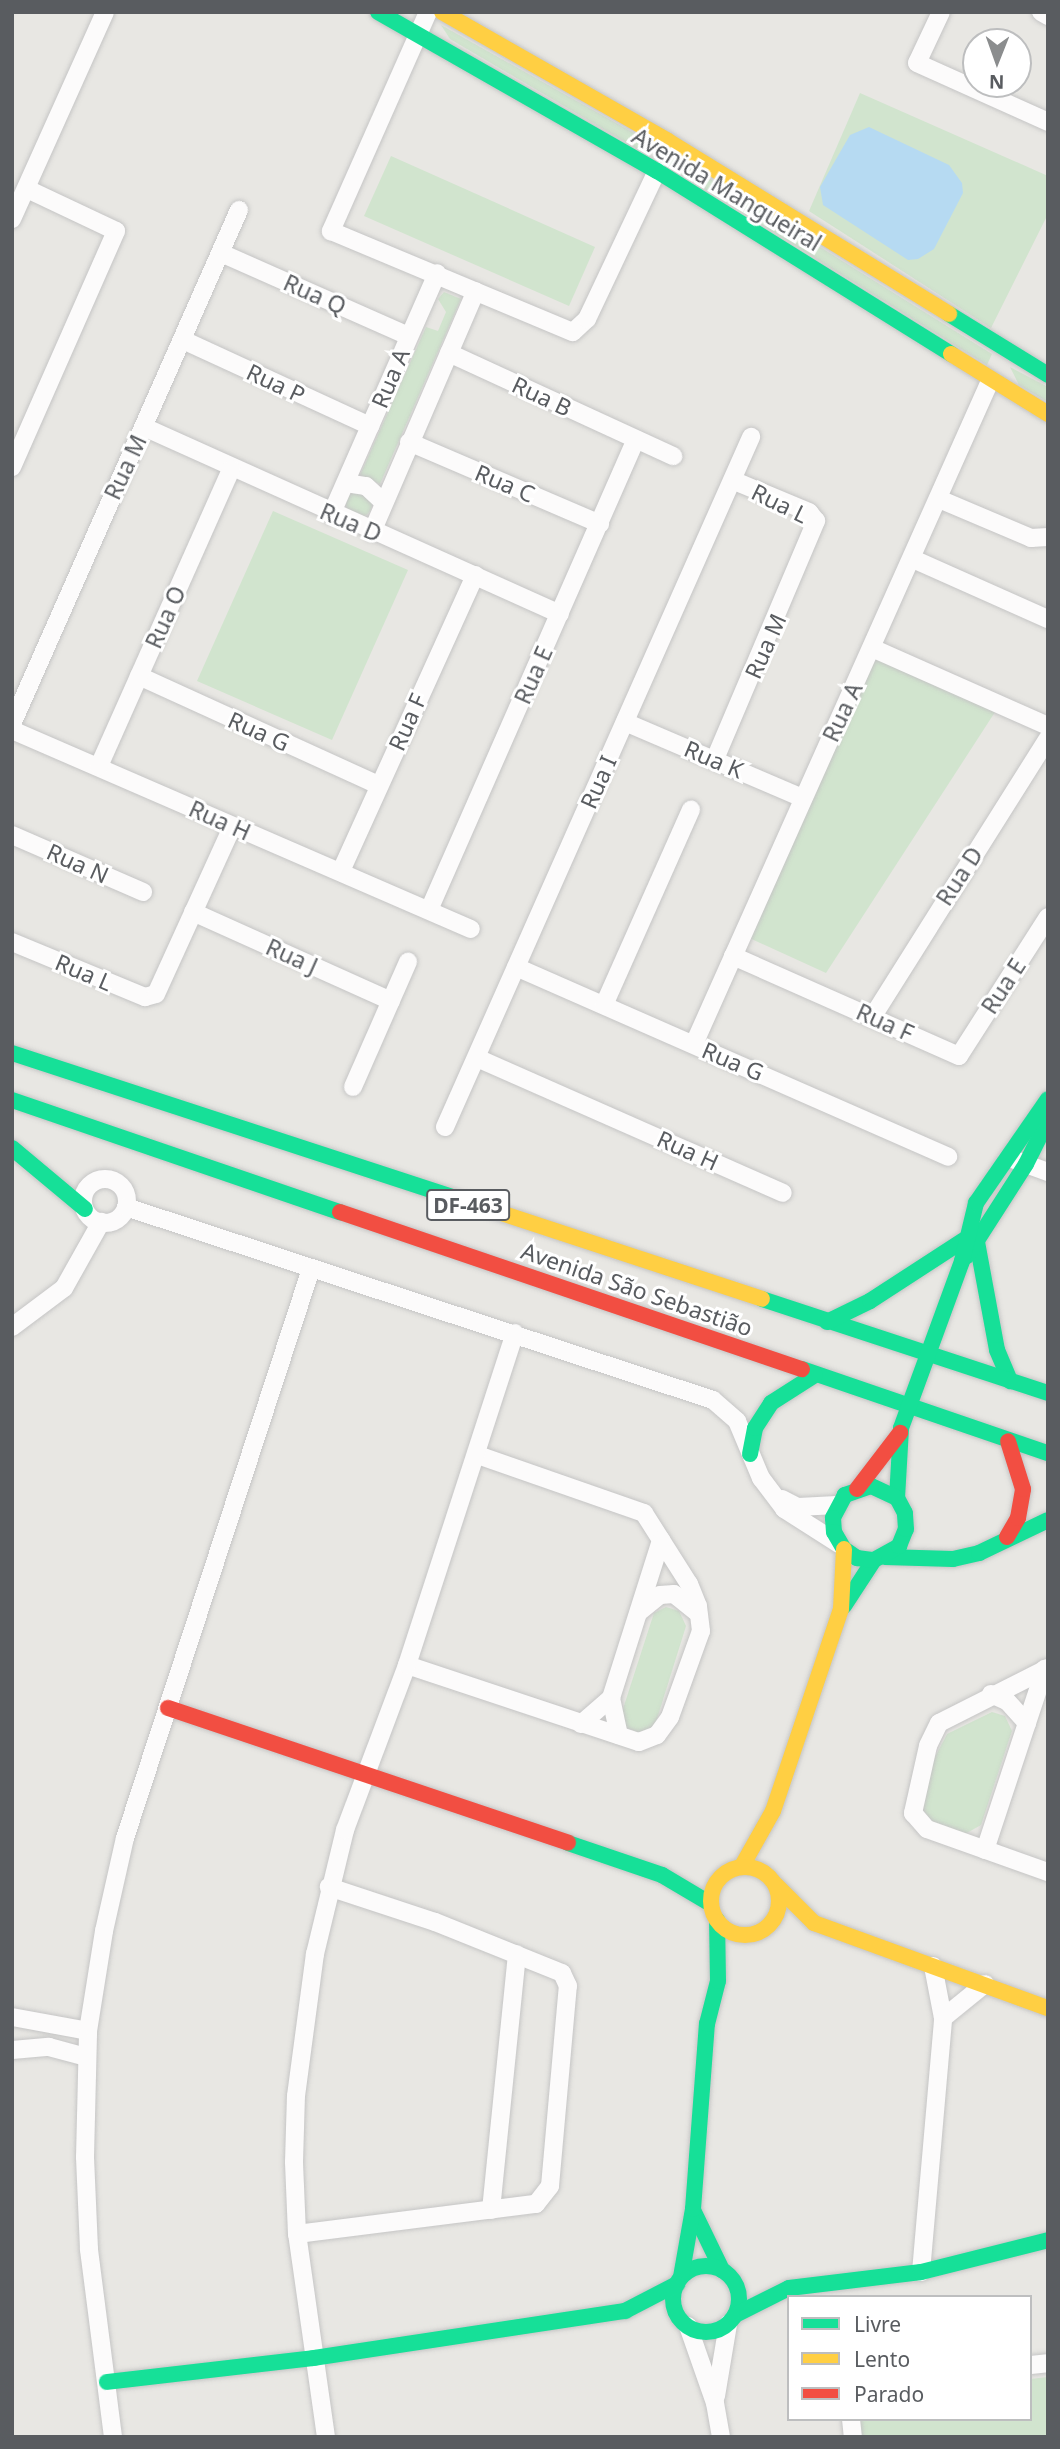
<!DOCTYPE html>
<html>
<head>
<meta charset="utf-8">
<style>
  body { margin:0 }
  #map { position:relative; width:1060px; height:2449px; overflow:hidden; background:#e8e7e3; font-family:"Noto Sans",sans-serif }
  div>[style] { position:absolute }
  [style*='--x'] { left:calc(var(--x)*1px); top:calc(var(--y)*1px); width:calc(var(--w)*1px); rotate:calc(var(--a)*1deg) }
  .green>* { inset:0; background:#d1e4ce }
  .round { border-radius:50% }
  .water>* { inset:0; background:#b6daf2 }
  .roads { filter:drop-shadow(0 0 2px #c5c5c5) drop-shadow(0 0 2px #c5c5c5) }
  .street>* { height:18px; margin:-9px; padding:0 9px; transform-origin:9px; border-radius:9px; background:#fcfbfb }
  .street>.ring { margin:-9px; padding:0; box-sizing:content-box; background:none; border:18px solid #fcfbfb; border-radius:50% }
  .fast>* { height:16px; margin:-8px; padding:0 8px; transform-origin:8px; border-radius:8px; background:#16e098 }
  .fast>.ring { margin:-8px; padding:0; box-sizing:content-box; background:none; border:16px solid #16e098; border-radius:50% }
  .slow>* { height:16px; margin:-8px; padding:0 8px; transform-origin:8px; border-radius:8px; background:#ffcf43 }
  .slow>.ring { margin:-8px; padding:0; box-sizing:content-box; background:none; border:16px solid #ffcf43; border-radius:50% }
  .jam>* { height:16px; margin:-8px; padding:0 8px; transform-origin:8px; border-radius:8px; background:#f24e42 }
  span { translate:-50% -50%; white-space:nowrap; text-align:center; line-height:1.15; -webkit-text-stroke:6px #fff; paint-order:stroke }
  .shield-label span { padding:2px 5px; background:#fff; border:2px solid; border-radius:5px; -webkit-text-stroke-width:0 }
  .shield-label { font-size:21px; color:#595c60; font-weight:700 }
  .street-label { font-size:23px; color:#595c60 }
  .frame { position:absolute; inset:0; border:14px solid #595c60; pointer-events:none }
  .legend { position:absolute; left:787px; top:2295px; width:245px; height:126px; box-sizing:border-box; background:#fff; border:2px solid #bdbebf; margin:0; padding:9px 12px; list-style:none; font-size:21px; color:#595c60 }
  .legend li { display:flex; align-items:center; gap:14px; height:35px }
  .legend b { width:35px; border:2px solid #bdbebf }
  .north { position:absolute; left:962px; top:28px; width:70px; height:70px; box-sizing:border-box; background:#fff; border:2px solid #bdbebf; border-radius:50%; rotate:181deg; font-size:19px; font-weight:700; line-height:28px; text-align:center; color:#595c60 }
  .north::after { content:''; display:block; margin:auto; width:24px; height:32px; background:#8b8d8e; clip-path:polygon(50% 0,100% 100%,50% 72%,0 100%) }
</style>
</head>
<body>
<div id="map">
  <div class="green">
    <div style="clip-path:polygon(441px 25px,641px 137px,646px 154px,450px 39px)"></div>
    <div style="clip-path:polygon(860px 93px,1048px 176px,1048px 214px,991px 328px,809px 211px)"></div>
    <div style="clip-path:polygon(672px 155px,992px 354px,987px 365px,667px 166px)"></div>
    <div style="clip-path:polygon(391px 156px,595px 247px,569px 306px,364px 216px)"></div>
    <div style="clip-path:polygon(444px 292px,461px 299px,380px 484px,360px 475px,426px 327px,438px 331px,446px 312px,438px 299px)"></div>
    <div style="clip-path:polygon(1010px 367px,1048px 387px,1048px 402px,1019px 385px)"></div>
    <div class="round" style="left:346px;top:491px;width:26px;height:26px"></div>
    <div style="clip-path:polygon(273px 511px,408px 570px,332px 740px,197px 681px)"></div>
    <div style="clip-path:polygon(880px 656px,997px 709px,826px 973px,745px 936px,869px 661px)"></div>
    <div style="clip-path:polygon(666px 1607px,679px 1611px,686px 1626px,656px 1722px,650px 1731px,637px 1732px,627px 1728px,621px 1715px,654px 1613px)"></div>
    <div style="clip-path:polygon(992px 1712px,1005px 1716px,1012px 1731px,981px 1825px,965px 1834px,935px 1825px,923px 1810px,933px 1761px,947px 1734px)"></div>
    <div style="clip-path:polygon(1048px 2377px,1048px 2437px,861px 2437px,859px 2419px,1030px 2419px,1030px 2379px)"></div>
  </div>
  <div class="water">
    <div style="clip-path:polygon(869px 127px,949px 165px,962px 183px,963px 193px,934px 249px,918px 259px,908px 260px,823px 205px,820px 187px,850px 135px)"></div>
  </div>
  <div class="roads">
    <div class="street">
      <div style="--x:428;--y:12;--w:240;--a:113.9"></div>
      <div style="--x:331;--y:231;--w:262;--a:22.7"></div>
      <div style="--x:573;--y:332;--w:19;--a:-43"></div>
      <div style="--x:587;--y:319;--w:164;--a:-64.7"></div>
      <div style="--x:941;--y:12;--w:56;--a:115.2"></div>
      <div style="--x:917;--y:63;--w:144;--a:24.2"></div>
      <div style="--x:1041;--y:12;--w:8;--a:30"></div>
      <div style="--x:12;--y:219;--w:227;--a:-65.8"></div>
      <div style="--x:221;--y:253;--w:205;--a:23.9"></div>
      <div style="--x:183;--y:340;--w:206;--a:24.7"></div>
      <div style="--x:449;--y:353;--w:247;--a:24.7"></div>
      <div style="--x:144;--y:427;--w:456;--a:24.2"></div>
      <div style="--x:409;--y:442;--w:208;--a:23.2"></div>
      <div style="--x:12;--y:467;--w:258;--a:-66.2"></div>
      <div style="--x:116;--y:231;--w:98;--a:-154.7"></div>
      <div style="--x:346;--y:483;--w:20;--a:9"></div>
      <div style="--x:366;--y:486;--w:23;--a:43"></div>
      <div style="--x:939;--y:499;--w:100;--a:23"></div>
      <div style="--x:1031;--y:538;--w:17;--a:-3"></div>
      <div style="--x:331;--y:515;--w:264;--a:-66.3"></div>
      <div style="--x:372;--y:532;--w:262;--a:-66.7"></div>
      <div style="--x:913;--y:559;--w:148;--a:24"></div>
      <div style="--x:872;--y:648;--w:193;--a:23.9"></div>
      <div style="--x:139;--y:676;--w:263;--a:24.5"></div>
      <div style="--x:625;--y:722;--w:193;--a:23.2"></div>
      <div style="--x:12;--y:724;--w:562;--a:-66.17"></div>
      <div style="--x:12;--y:730;--w:500;--a:23.44"></div>
      <div style="--x:715;--y:759;--w:259;--a:-67"></div>
      <div style="--x:816;--y:521;--w:11;--a:-128"></div>
      <div style="--x:809;--y:512;--w:83;--a:-157.4"></div>
      <div style="--x:99;--y:766;--w:325;--a:-66"></div>
      <div style="--x:12;--y:835;--w:143;--a:23.5"></div>
      <div style="--x:341;--y:871;--w:325;--a:-65.6"></div>
      <div style="--x:429;--y:910;--w:514;--a:-66.27"></div>
      <div style="--x:193;--y:912;--w:217;--a:24.2"></div>
      <div style="--x:12;--y:942;--w:144;--a:22.5"></div>
      <div style="--x:145;--y:997;--w:11;--a:-15"></div>
      <div style="--x:156;--y:994;--w:183;--a:-65.5"></div>
      <div style="--x:733;--y:956;--w:247;--a:23.9"></div>
      <div style="--x:959;--y:1056;--w:165;--a:-57.4"></div>
      <div style="--x:516;--y:967;--w:472;--a:23.7"></div>
      <div style="--x:604;--y:1005;--w:214;--a:-66"></div>
      <div style="--x:873;--y:1016;--w:328;--a:-57.8"></div>
      <div style="--x:694;--y:1044;--w:726;--a:-65.94"></div>
      <div style="--x:477;--y:1058;--w:334;--a:23.8"></div>
      <div style="--x:353;--y:1087;--w:137;--a:-66.3"></div>
      <div style="--x:445;--y:1127;--w:755;--a:-66.08"></div>
      <div style="--x:1015;--y:1160;--w:35;--a:20"></div>
      <div class="ring" style="left:83px;top:1179px;width:26px;height:26px"></div>
      <div style="--x:126;--y:1207;--w:618;--a:18.2"></div>
      <div style="--x:713;--y:1400;--w:32;--a:41"></div>
      <div style="--x:737;--y:1421;--w:62;--a:67.2"></div>
      <div style="--x:761;--y:1478;--w:39;--a:53"></div>
      <div style="--x:784;--y:1509;--w:65;--a:32.5"></div>
      <div style="--x:12;--y:1327;--w:65;--a:-36.9"></div>
      <div style="--x:64;--y:1288;--w:76;--a:-60.7"></div>
      <div style="--x:782;--y:1499;--w:18;--a:27"></div>
      <div style="--x:798;--y:1507;--w:39;--a:-3"></div>
      <div style="--x:639;--y:1612;--w:27;--a:-39"></div>
      <div style="--x:660;--y:1595;--w:14;--a:-4"></div>
      <div style="--x:674;--y:1594;--w:28;--a:39"></div>
      <div style="--x:407;--y:1665;--w:244;--a:18.4"></div>
      <div style="--x:639;--y:1742;--w:19;--a:-21"></div>
      <div style="--x:657;--y:1735;--w:22;--a:-54"></div>
      <div style="--x:670;--y:1717;--w:91;--a:-70.2"></div>
      <div style="--x:701;--y:1631;--w:25;--a:-97"></div>
      <div style="--x:698;--y:1606;--w:24;--a:-112"></div>
      <div style="--x:689;--y:1584;--w:84;--a:-122.4"></div>
      <div style="--x:644;--y:1513;--w:177;--a:-160.8"></div>
      <div style="--x:1048;--y:1668;--w:122;--a:153.2"></div>
      <div style="--x:939;--y:1723;--w:25;--a:116"></div>
      <div style="--x:928;--y:1746;--w:69;--a:102.6"></div>
      <div style="--x:913;--y:1813;--w:21;--a:49"></div>
      <div style="--x:927;--y:1829;--w:128;--a:19.6"></div>
      <div style="--x:991;--y:1694;--w:17;--a:24"></div>
      <div style="--x:1007;--y:1701;--w:30;--a:48"></div>
      <div style="--x:611;--y:1698;--w:38;--a:78"></div>
      <div style="--x:581;--y:1724;--w:40;--a:-41"></div>
      <div style="--x:611;--y:1698;--w:166;--a:-72.4"></div>
      <div style="--x:985;--y:1850;--w:191;--a:-71.7"></div>
      <div style="--x:12;--y:2017;--w:77;--a:10.4"></div>
      <div style="--x:943;--y:2018;--w:54;--a:-39"></div>
      <div style="--x:12;--y:2050;--w:37;--a:-5"></div>
      <div style="--x:49;--y:2047;--w:38;--a:15"></div>
      <div style="--x:491;--y:2210;--w:257;--a:-84.2"></div>
      <div style="--x:297;--y:2234;--w:241;--a:-7.2"></div>
      <div style="--x:536;--y:2204;--w:23;--a:-52"></div>
      <div style="--x:550;--y:2186;--w:201;--a:-84.9"></div>
      <div style="--x:568;--y:1986;--w:14;--a:-115"></div>
      <div style="--x:562;--y:1973;--w:137;--a:-158.1"></div>
      <div style="--x:435;--y:1922;--w:112;--a:-161.7"></div>
      <div style="--x:921;--y:2272;--w:255;--a:-85"></div>
      <div style="--x:943;--y:2018;--w:53;--a:-100.9"></div>
      <div style="--x:688;--y:2326;--w:82;--a:70.7"></div>
      <div style="--x:715;--y:2403;--w:35;--a:80"></div>
      <div style="--x:1030;--y:2365;--w:18;--a:-6"></div>
      <div style="--x:716;--y:2396;--w:73;--a:-80.5"></div>
      <div style="--x:851;--y:2419;--w:18;--a:84"></div>
      <div style="--x:113;--y:2437;--w:190;--a:-97.3"></div>
      <div style="--x:89;--y:2249;--w:92;--a:-92.5"></div>
      <div style="--x:85;--y:2157;--w:126;--a:-88.6"></div>
      <div style="--x:88;--y:2031;--w:101;--a:-80.9"></div>
      <div style="--x:104;--y:1931;--w:95;--a:-77.3"></div>
      <div style="--x:125;--y:1838;--w:599;--a:-71.9"></div>
      <div style="--x:326;--y:2437;--w:205;--a:-98.1"></div>
      <div style="--x:297;--y:2234;--w:72;--a:-92.4"></div>
      <div style="--x:294;--y:2162;--w:66;--a:-88.3"></div>
      <div style="--x:296;--y:2096;--w:143;--a:-82.4"></div>
      <div style="--x:315;--y:1954;--w:128;--a:-76.4"></div>
      <div style="--x:345;--y:1830;--w:176;--a:-69.4"></div>
      <div style="--x:407;--y:1665;--w:349;--a:-72"></div>
    </div>
    <div class="fast">
      <div style="--x:378;--y:12;--w:321;--a:29.7"></div>
      <div style="--x:657;--y:171;--w:346;--a:31.9"></div>
      <div style="--x:949;--y:314;--w:116;--a:31.6"></div>
      <div style="--x:12;--y:1053;--w:508;--a:18.11"></div>
      <div style="--x:12;--y:1100;--w:347;--a:18.9"></div>
      <div style="--x:12;--y:1148;--w:95;--a:39.9"></div>
      <div style="--x:977;--y:1242;--w:110;--a:79.5"></div>
      <div style="--x:997;--y:1350;--w:34;--a:67"></div>
      <div style="--x:967;--y:1256;--w:109;--a:-57.3"></div>
      <div style="--x:1026;--y:1164;--w:49;--a:-63.4"></div>
      <div style="--x:762;--y:1299;--w:301;--a:18.2"></div>
      <div style="--x:827;--y:1322;--w:48;--a:-26"></div>
      <div style="--x:870;--y:1301;--w:112;--a:-33"></div>
      <div style="--x:802;--y:1369;--w:260;--a:18.9"></div>
      <div style="--x:750;--y:1454;--w:26;--a:-79"></div>
      <div style="--x:755;--y:1428;--w:30;--a:-57"></div>
      <div style="--x:771;--y:1403;--w:52;--a:-32.5"></div>
      <div style="--x:897;--y:1498;--w:70;--a:-86.7"></div>
      <div style="--x:901;--y:1428;--w:178;--a:-69.9"></div>
      <div style="--x:962;--y:1261;--w:60;--a:-76.4"></div>
      <div style="--x:976;--y:1203;--w:126;--a:-55.3"></div>
      <div style="--x:885;--y:1557;--w:68;--a:1.7"></div>
      <div style="--x:953;--y:1559;--w:27;--a:-13"></div>
      <div style="--x:979;--y:1553;--w:76;--a:-25.6"></div>
      <div style="--x:844;--y:1606;--w:55;--a:-56.9"></div>
      <div style="--x:874;--y:1560;--w:29;--a:-29"></div>
      <div style="--x:899;--y:1546;--w:18;--a:-68"></div>
      <div style="--x:906;--y:1529;--w:16;--a:-94"></div>
      <div style="--x:905;--y:1513;--w:17;--a:-118"></div>
      <div style="--x:897;--y:1498;--w:29;--a:-155"></div>
      <div style="--x:871;--y:1486;--w:28;--a:161"></div>
      <div style="--x:845;--y:1495;--w:26;--a:118"></div>
      <div style="--x:833;--y:1518;--w:14;--a:86"></div>
      <div style="--x:834;--y:1532;--w:20;--a:60"></div>
      <div style="--x:844;--y:1549;--w:16;--a:35"></div>
      <div style="--x:857;--y:1558;--w:17;--a:7"></div>
      <div style="--x:568;--y:1843;--w:99;--a:18.8"></div>
      <div style="--x:662;--y:1875;--w:57;--a:30.6"></div>
      <div style="--x:693;--y:2210;--w:67;--a:64.2"></div>
      <div class="ring" style="left:673px;top:2266px;width:50px;height:50px"></div>
      <div style="--x:681;--y:2277;--w:69;--a:-80"></div>
      <div style="--x:693;--y:2209;--w:186;--a:-85.7"></div>
      <div style="--x:707;--y:2024;--w:44;--a:-75.7"></div>
      <div style="--x:718;--y:1981;--w:61;--a:-90.9"></div>
      <div style="--x:735;--y:2315;--w:60;--a:-26.6"></div>
      <div style="--x:789;--y:2288;--w:133;--a:-6.9"></div>
      <div style="--x:921;--y:2272;--w:131;--a:-14.1"></div>
      <div style="--x:107;--y:2382;--w:208;--a:-6.6"></div>
      <div style="--x:314;--y:2358;--w:315;--a:-8.6"></div>
      <div style="--x:625;--y:2311;--w:59;--a:-27.4"></div>
    </div>
    <div class="slow">
      <div style="--x:442;--y:12;--w:260;--a:29.7"></div>
      <div style="--x:668;--y:141;--w:330;--a:31.6"></div>
      <div style="--x:951;--y:354;--w:114;--a:31.7"></div>
      <div style="--x:495;--y:1211;--w:281;--a:18.2"></div>
      <div style="--x:742;--y:1866;--w:63;--a:-60.6"></div>
      <div style="--x:773;--y:1811;--w:213;--a:-71.4"></div>
      <div style="--x:841;--y:1609;--w:60;--a:-87.1"></div>
      <div class="ring" style="left:711px;top:1867px;width:52px;height:52px"></div>
      <div style="--x:776;--y:1885;--w:54;--a:45"></div>
      <div style="--x:814;--y:1923;--w:249;--a:20"></div>
    </div>
    <div class="jam">
      <div style="--x:340;--y:1212;--w:488;--a:18.8"></div>
      <div style="--x:857;--y:1489;--w:71;--a:-52.5"></div>
      <div style="--x:1007;--y:1537;--w:22;--a:-60"></div>
      <div style="--x:1018;--y:1518;--w:29;--a:-80"></div>
      <div style="--x:1023;--y:1489;--w:50;--a:-107.4"></div>
      <div style="--x:168;--y:1708;--w:422;--a:18.6"></div>
    </div>
  </div>
  <div class="shield-label">
    <span style="left:468px;top:1205px">DF-463</span>
  </div>
  <div class="street-label">
    <span style="left:727px;top:189px;rotate:31deg">Avenida Mangueiral</span>
    <span style="left:315px;top:294px;rotate:24deg">Rua Q</span>
    <span style="left:390px;top:378px;rotate:-67deg">Rua A</span>
    <span style="left:276px;top:383px;rotate:25deg">Rua P</span>
    <span style="left:542px;top:396px;rotate:25deg">Rua B</span>
    <span style="left:125px;top:467px;rotate:-65deg">Rua M</span>
    <span style="left:505px;top:483px;rotate:23deg">Rua C</span>
    <span style="left:780px;top:503px;rotate:26deg">Rua L</span>
    <span style="left:351px;top:522px;rotate:23deg">Rua D</span>
    <span style="left:165px;top:617px;rotate:-66deg">Rua O</span>
    <span style="left:765px;top:646px;rotate:-66deg">Rua M</span>
    <span style="left:533px;top:675px;rotate:-66deg">Rua E</span>
    <span style="left:842px;top:712px;rotate:-65deg">Rua A</span>
    <span style="left:407px;top:722px;rotate:-66deg">Rua F</span>
    <span style="left:259px;top:731px;rotate:24deg">Rua G</span>
    <span style="left:714px;top:759px;rotate:23deg">Rua K</span>
    <span style="left:598px;top:782px;rotate:-66deg">Rua I</span>
    <span style="left:220px;top:820px;rotate:24deg">Rua H</span>
    <span style="left:78px;top:863px;rotate:24deg">Rua N</span>
    <span style="left:959px;top:876px;rotate:-57deg">Rua D</span>
    <span style="left:292px;top:956px;rotate:24deg">Rua J</span>
    <span style="left:84px;top:972px;rotate:23deg">Rua L</span>
    <span style="left:1003px;top:986px;rotate:-57deg">Rua E</span>
    <span style="left:885px;top:1022px;rotate:24deg">Rua F</span>
    <span style="left:733px;top:1061px;rotate:23deg">Rua G</span>
    <span style="left:688px;top:1150px;rotate:24deg">Rua H</span>
    <span style="left:637px;top:1289px;rotate:19deg">Avenida São Sebastião</span>
  </div>
  <div class="frame"></div>
  <ul class="legend">
  <li><b style="height:9px;background:#16e098"></b>Livre</li>
  <li><b style="height:9px;background:#ffcf43"></b>Lento</li>
  <li><b style="height:9px;background:#f24e42"></b>Parado</li>
  </ul>
  <div class="north">N</div>
</div>
</body>
</html>
